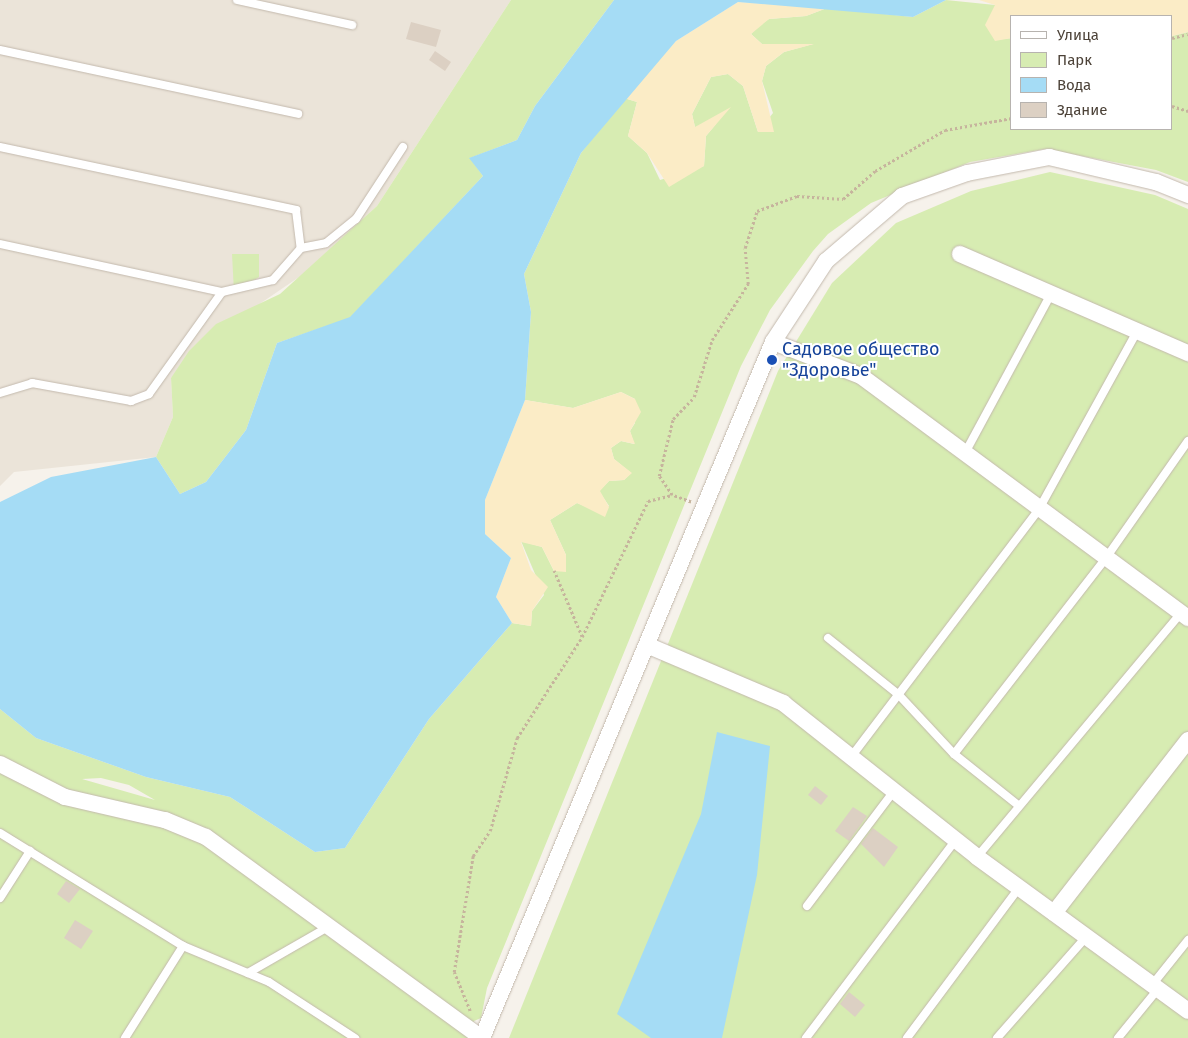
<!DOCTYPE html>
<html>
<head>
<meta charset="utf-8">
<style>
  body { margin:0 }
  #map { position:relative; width:1188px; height:1038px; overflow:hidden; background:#f6f2eb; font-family:"Fira Sans",sans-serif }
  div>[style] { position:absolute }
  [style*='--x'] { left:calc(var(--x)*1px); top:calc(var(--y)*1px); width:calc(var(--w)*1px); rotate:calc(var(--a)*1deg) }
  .residential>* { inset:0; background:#ebe4d9 }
  .green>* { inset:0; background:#d7ecb2 }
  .sand>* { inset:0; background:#fbecc6 }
  .water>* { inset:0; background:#a5dcf5 }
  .building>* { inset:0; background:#dcd0c3 }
  .path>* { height:2.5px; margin-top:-1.25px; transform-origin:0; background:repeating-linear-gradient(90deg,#c6b49d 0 2.5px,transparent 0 5px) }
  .roads { filter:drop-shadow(0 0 1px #c3b9ad) drop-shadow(0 0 1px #c3b9ad) }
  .lane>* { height:8px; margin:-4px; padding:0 4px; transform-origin:4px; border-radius:4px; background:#fff }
  .street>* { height:16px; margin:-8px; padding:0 8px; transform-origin:8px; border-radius:8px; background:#fff }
  .dots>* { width:14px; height:14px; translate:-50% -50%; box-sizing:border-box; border:2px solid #fff; border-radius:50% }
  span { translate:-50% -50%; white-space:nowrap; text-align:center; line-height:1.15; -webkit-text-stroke:4px #fff; paint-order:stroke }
  .transit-label { font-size:18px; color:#164399 }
  .left { translate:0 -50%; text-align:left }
  .legend { position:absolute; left:1010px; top:15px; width:162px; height:115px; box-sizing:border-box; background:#fff; border:1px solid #b7b3af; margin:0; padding:6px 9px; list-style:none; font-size:15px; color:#4c4238 }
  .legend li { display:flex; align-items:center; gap:10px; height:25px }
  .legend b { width:25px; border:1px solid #b7b3af }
</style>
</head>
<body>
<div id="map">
  <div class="residential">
    <div style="clip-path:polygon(0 0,511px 0,377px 206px,302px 275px,258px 305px,171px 378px,173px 417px,156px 457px,14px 472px,0 486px)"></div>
  </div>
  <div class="green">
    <div style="clip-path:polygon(511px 0,614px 0,535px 106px,517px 140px,470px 158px,483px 176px,350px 318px,277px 343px,246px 430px,206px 482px,180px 494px,156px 457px,173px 417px,171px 378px,189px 351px,216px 324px,280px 294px,377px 206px)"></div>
    <div style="clip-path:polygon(evenodd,946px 0,995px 5px,995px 40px,1012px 38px,1012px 129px,1172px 129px,1172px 36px,1188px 32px,1188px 182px,1156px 170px,1045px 149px,970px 162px,871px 203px,828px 234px,813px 251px,770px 310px,741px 366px,487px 988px,481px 1018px,474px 1021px,468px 1038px,0 1038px,0 709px,36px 738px,146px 777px,230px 797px,315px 852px,345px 848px,429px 719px,512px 623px,531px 626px,532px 611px,544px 595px,521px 541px,542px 547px,554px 571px,566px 555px,550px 520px,577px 503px,592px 509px,609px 506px,599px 491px,609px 481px,624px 480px,631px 473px,614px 459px,611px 448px,621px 441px,634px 444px,630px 431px,635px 423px,635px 399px,621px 392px,573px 408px,525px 400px,531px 312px,524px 274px,581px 153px,624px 98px,637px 102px,628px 136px,647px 153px,660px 180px,704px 166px,706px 136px,716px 124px,695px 127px,692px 114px,711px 77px,728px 74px,743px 86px,758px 132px,773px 113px,762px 81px,766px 66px,784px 52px,813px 44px,762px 44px,751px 34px,758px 26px,769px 19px,806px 16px,827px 8px,913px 17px,946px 0,101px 778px,129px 785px,155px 800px,82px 779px,101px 778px)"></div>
    <div style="clip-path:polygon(1050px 172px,1155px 195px,1188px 209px,1188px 1038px,509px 1038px,778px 371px,832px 283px,896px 223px,971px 191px)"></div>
    <div style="clip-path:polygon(232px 254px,259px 254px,259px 277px,234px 292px)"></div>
  </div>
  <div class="sand">
    <div style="clip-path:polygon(979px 0,1188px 0,1188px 32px,1172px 36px,1172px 16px,1012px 16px,1012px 38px,995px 41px,985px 25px,995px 5px)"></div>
    <div style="clip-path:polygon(738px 2px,827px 8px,806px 16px,769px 19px,751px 34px,762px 44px,814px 44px,784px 52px,766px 66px,762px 81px,774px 132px,758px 132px,743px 86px,728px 74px,711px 77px,692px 114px,695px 127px,731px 107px,706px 136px,704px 166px,669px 187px,647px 153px,628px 136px,637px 102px,624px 98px,676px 41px)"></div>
    <div style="clip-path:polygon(621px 392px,635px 399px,641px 412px,630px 431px,635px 444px,621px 441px,611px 448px,614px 459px,632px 473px,624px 480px,609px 481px,600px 491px,609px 507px,605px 517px,577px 503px,550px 520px,566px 555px,566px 572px,554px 571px,542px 547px,521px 542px,531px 570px,548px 587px,532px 611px,531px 626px,512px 623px,496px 597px,511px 558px,485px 534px,485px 500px,525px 400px,573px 408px)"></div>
  </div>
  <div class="water">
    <div style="clip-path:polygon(614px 0,946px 0,913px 17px,738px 2px,676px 41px,581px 153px,524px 274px,531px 312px,525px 400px,485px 500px,485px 534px,511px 558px,496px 597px,512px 623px,429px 719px,345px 848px,315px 852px,230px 797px,146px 777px,36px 738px,0 709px,0 502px,51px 477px,156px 457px,180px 494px,206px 482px,246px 430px,277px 343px,350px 317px,483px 176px,469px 158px,517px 140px,535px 106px)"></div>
    <div style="clip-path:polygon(717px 732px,770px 746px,757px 875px,722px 1038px,651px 1038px,617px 1014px,701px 814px)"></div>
  </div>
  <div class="building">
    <div style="clip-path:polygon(411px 22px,441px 30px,436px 47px,406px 39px)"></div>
    <div style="clip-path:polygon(435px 51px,451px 62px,445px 71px,429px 60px)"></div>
    <div style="clip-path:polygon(815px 786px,828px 796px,821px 805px,808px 795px)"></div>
    <div style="clip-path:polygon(853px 807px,867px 816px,849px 841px,835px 831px)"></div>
    <div style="clip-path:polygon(873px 828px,898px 847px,884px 867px,861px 844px)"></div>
    <div style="clip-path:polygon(66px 881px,80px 889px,69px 903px,57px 894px)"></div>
    <div style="clip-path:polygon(75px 920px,93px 931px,81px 949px,64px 938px)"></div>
    <div style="clip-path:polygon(849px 992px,865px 1005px,855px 1017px,840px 1004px)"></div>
  </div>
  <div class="path">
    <div style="--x:1172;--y:38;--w:16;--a:-14"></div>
    <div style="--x:1172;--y:106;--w:17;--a:17"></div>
    <div style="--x:691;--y:502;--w:20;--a:-160"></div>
    <div style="--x:672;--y:495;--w:23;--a:-124"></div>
    <div style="--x:659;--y:476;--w:59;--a:-76.2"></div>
    <div style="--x:673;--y:419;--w:30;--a:-46"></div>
    <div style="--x:694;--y:397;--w:60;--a:-72.5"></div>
    <div style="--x:712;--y:340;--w:67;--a:-57.3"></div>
    <div style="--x:748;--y:284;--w:36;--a:-95"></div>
    <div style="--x:745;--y:248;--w:39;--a:-72"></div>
    <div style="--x:757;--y:211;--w:43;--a:-20.6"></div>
    <div style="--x:797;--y:196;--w:46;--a:3.7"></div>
    <div style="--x:843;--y:199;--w:43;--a:-41.2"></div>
    <div style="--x:875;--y:171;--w:81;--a:-30.4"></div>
    <div style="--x:945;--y:130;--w:68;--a:-10.2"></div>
    <div style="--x:582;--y:637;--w:151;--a:-64.1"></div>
    <div style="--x:648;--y:501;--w:25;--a:-14"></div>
    <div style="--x:470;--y:1011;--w:42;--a:-112.3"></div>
    <div style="--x:454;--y:972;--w:118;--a:-80.7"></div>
    <div style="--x:473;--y:856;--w:30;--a:-56"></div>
    <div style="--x:490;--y:831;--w:97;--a:-73.8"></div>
    <div style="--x:517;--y:738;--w:120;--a:-57.2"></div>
    <div style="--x:582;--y:637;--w:72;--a:-113"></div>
  </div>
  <div class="roads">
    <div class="lane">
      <div style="--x:237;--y:0;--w:118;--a:12.3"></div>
      <div style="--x:0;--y:50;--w:305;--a:12.1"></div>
      <div style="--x:0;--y:147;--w:303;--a:12"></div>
      <div style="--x:296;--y:210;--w:38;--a:83"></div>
      <div style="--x:301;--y:248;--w:25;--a:-11"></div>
      <div style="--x:326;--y:243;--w:38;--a:-39"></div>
      <div style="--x:356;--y:219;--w:86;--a:-56.9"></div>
      <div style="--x:0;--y:244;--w:227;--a:12.2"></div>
      <div style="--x:0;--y:393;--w:34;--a:-17"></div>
      <div style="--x:32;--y:383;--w:101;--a:10.3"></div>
      <div style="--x:131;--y:401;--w:19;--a:-21"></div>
      <div style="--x:149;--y:394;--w:125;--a:-54.4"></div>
      <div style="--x:222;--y:292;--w:52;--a:-13.2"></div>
      <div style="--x:273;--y:280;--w:43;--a:-48.8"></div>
      <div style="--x:965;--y:453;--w:179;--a:-61.6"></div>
      <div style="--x:828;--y:638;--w:90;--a:38.7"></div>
      <div style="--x:898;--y:694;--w:82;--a:47"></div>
      <div style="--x:954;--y:754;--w:82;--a:38.6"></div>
      <div style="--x:954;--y:754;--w:248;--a:-52.2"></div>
      <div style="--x:1106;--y:558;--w:143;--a:-55"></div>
      <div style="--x:851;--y:757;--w:311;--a:-52.8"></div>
      <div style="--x:1039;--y:509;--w:205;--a:-61.1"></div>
      <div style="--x:0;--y:833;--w:215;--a:31.7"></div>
      <div style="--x:183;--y:946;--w:93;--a:22.7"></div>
      <div style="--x:269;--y:982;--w:103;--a:33.1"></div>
      <div style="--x:977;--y:857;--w:318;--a:-50.1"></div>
      <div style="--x:0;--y:898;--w:56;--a:-57.4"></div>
      <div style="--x:807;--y:906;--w:144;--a:-52.9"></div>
      <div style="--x:248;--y:973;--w:92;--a:-29.9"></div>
      <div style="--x:1152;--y:985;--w:58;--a:-51.3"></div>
      <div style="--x:125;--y:1038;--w:109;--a:-57.8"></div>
      <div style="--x:806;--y:1038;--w:248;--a:-52.9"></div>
      <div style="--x:907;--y:1038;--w:187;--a:-53.3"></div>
      <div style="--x:997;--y:1038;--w:135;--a:-48.6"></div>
      <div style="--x:1118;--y:1038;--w:63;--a:-50.8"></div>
    </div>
    <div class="street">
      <div style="--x:960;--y:254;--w:249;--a:23.5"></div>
      <div style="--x:773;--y:342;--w:94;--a:21.1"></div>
      <div style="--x:861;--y:376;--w:407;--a:36.5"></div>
      <div style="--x:649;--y:646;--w:146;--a:23"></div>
      <div style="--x:783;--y:703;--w:248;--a:38.4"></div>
      <div style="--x:977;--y:857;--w:261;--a:36.1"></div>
      <div style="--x:0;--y:764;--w:73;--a:26.9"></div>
      <div style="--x:65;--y:797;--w:103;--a:13"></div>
      <div style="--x:165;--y:820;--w:44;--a:22.5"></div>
      <div style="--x:206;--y:837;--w:341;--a:36.1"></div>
      <div style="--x:1054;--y:913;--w:219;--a:-52.2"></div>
      <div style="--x:482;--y:1038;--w:754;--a:-67.31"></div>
      <div style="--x:773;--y:342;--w:97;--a:-56.8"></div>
      <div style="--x:826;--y:261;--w:100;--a:-40.5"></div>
      <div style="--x:902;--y:196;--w:69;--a:-19.5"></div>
      <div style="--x:967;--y:173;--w:84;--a:-11"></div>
      <div style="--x:1049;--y:157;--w:110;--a:13.2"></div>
      <div style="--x:1156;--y:182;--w:35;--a:22"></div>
    </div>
  </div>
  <div class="dots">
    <div style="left:772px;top:360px;background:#1a4fb4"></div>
  </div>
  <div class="transit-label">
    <span class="left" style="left:782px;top:360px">Садовое общество<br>"Здоровье"</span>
  </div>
  <ul class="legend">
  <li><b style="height:6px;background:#fff"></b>Улица</li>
  <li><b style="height:14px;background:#d7ecb2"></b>Парк</li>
  <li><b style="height:14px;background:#a5dcf5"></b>Вода</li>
  <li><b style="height:14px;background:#dcd0c3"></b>Здание</li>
  </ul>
</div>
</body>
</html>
